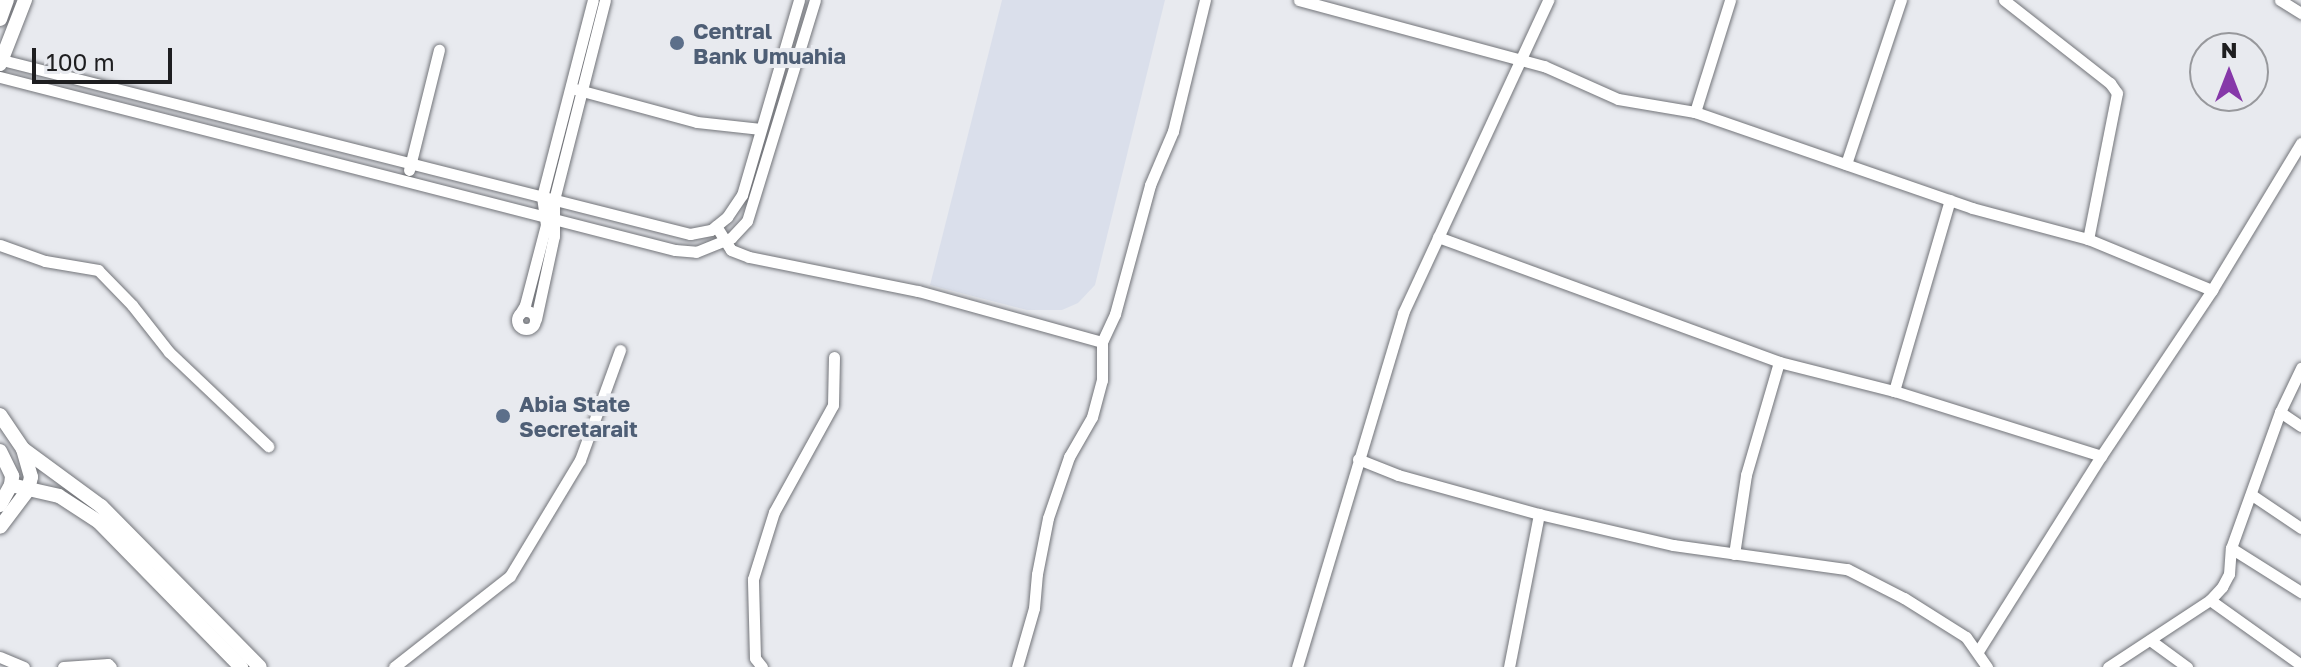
<!DOCTYPE html>
<html>
<head>
<meta charset="utf-8">
<style>
  body { margin:0 }
  #map { position:relative; width:2301px; height:667px; overflow:hidden; background:#e8eaef; font-family:"Golos Text",sans-serif }
  div>[style] { position:absolute }
  [style*='--x'] { left:calc(var(--x)*1px); top:calc(var(--y)*1px); width:calc(var(--w)*1px); rotate:calc(var(--a)*1deg) }
  .built>* { inset:0; background:#dadfeb }
  .roads { filter:drop-shadow(0 0 2px #727479) drop-shadow(0 0 2px #727479) }
  .minor>* { height:11px; margin:-5.5px; padding:0 5.5px; transform-origin:5.5px; border-radius:5.5px; background:#fff }
  .minor>.ring { margin:-5.5px; padding:0; box-sizing:content-box; background:none; border:11px solid #fff; border-radius:50% }
  .tertiary>* { height:14px; margin:-7px; padding:0 7px; transform-origin:7px; border-radius:7px; background:#fff }
  .dots>* { width:22px; height:22px; translate:-50% -50%; box-sizing:border-box; border:4px solid #e8eaef; border-radius:50% }
  span { translate:-50% -50%; white-space:nowrap; text-align:center; line-height:1.15; -webkit-text-stroke:8px #e8eaef; paint-order:stroke }
  .service-label { font-size:22px; color:#4e5e75; font-weight:700 }
  .left { translate:0 -50%; text-align:left }
  .north { position:absolute; left:2189px; top:32px; width:80px; height:80px; box-sizing:border-box; background:#e8eaef; border:2px solid #97989c; border-radius:50%; rotate:0deg; font-size:22px; font-weight:700; line-height:32px; text-align:center; color:#1e1e20 }
  .north::after { content:''; display:block; margin:auto; width:28px; height:36px; background:#8638a9; clip-path:polygon(50% 0,100% 100%,50% 72%,0 100%) }
  .scale { position:absolute; left:32px; top:48px; width:140px; height:36px; box-sizing:border-box; border:4px solid #1e1e20; border-top:0; padding-left:10px; font-size:24px; line-height:28px; white-space:nowrap; color:#1e1e20; -webkit-text-stroke:6px #e8eaef; paint-order:stroke }
</style>
</head>
<body>
<div id="map">
  <div class="built">
    <div style="clip-path:polygon(1002px 0,1165px 0,1095px 285px,1078px 303px,1062px 310px,1027px 310px,930px 285px)"></div>
  </div>
  <div class="roads">
    <div class="minor">
      <div style="--x:1299;--y:0;--w:254;--a:15.1"></div>
      <div style="--x:1544;--y:66;--w:81;--a:24"></div>
      <div style="--x:1618;--y:99;--w:78;--a:9.6"></div>
      <div style="--x:1695;--y:112;--w:293;--a:19.1"></div>
      <div style="--x:1972;--y:208;--w:120;--a:15"></div>
      <div style="--x:2088;--y:239;--w:134;--a:22.4"></div>
      <div style="--x:2004;--y:0;--w:135;--a:38.1"></div>
      <div style="--x:2110;--y:83;--w:12;--a:55"></div>
      <div style="--x:2117;--y:93;--w:149;--a:101.2"></div>
      <div style="--x:2280;--y:0;--w:25;--a:32"></div>
      <div style="--x:2;--y:60;--w:710;--a:14.19"></div>
      <div style="--x:690;--y:234;--w:21;--a:-11"></div>
      <div style="--x:711;--y:230;--w:21;--a:-39"></div>
      <div style="--x:727;--y:217;--w:27;--a:-56"></div>
      <div style="--x:742;--y:195;--w:203;--a:-73.7"></div>
      <div style="--x:0;--y:77;--w:697;--a:14.38"></div>
      <div style="--x:675;--y:250;--w:21;--a:5"></div>
      <div style="--x:696;--y:252;--w:38;--a:-22"></div>
      <div style="--x:731;--y:238;--w:23;--a:-47"></div>
      <div style="--x:747;--y:221;--w:231;--a:-72.9"></div>
      <div style="--x:575;--y:89;--w:126;--a:15.1"></div>
      <div style="--x:697;--y:122;--w:64;--a:6.2"></div>
      <div style="--x:1695;--y:112;--w:117;--a:-72.6"></div>
      <div style="--x:1846;--y:164;--w:173;--a:-71.5"></div>
      <div style="--x:409;--y:170;--w:124;--a:-76"></div>
      <div style="--x:716;--y:226;--w:28;--a:58"></div>
      <div style="--x:731;--y:250;--w:19;--a:21"></div>
      <div style="--x:749;--y:257;--w:172;--a:11.4"></div>
      <div style="--x:918;--y:291;--w:191;--a:15.5"></div>
      <div style="--x:1438;--y:237;--w:363;--a:20.1"></div>
      <div style="--x:1779;--y:362;--w:118;--a:106.3"></div>
      <div style="--x:1746;--y:475;--w:80;--a:98.6"></div>
      <div style="--x:0;--y:245;--w:48;--a:19.6"></div>
      <div style="--x:45;--y:261;--w:54;--a:9.6"></div>
      <div style="--x:98;--y:270;--w:49;--a:45.8"></div>
      <div style="--x:132;--y:305;--w:60;--a:51.8"></div>
      <div style="--x:169;--y:352;--w:137;--a:43.5"></div>
      <div class="ring" style="left:517px;top:311px;width:7px;height:7px"></div>
      <div style="--x:519;--y:315;--w:12;--a:-59"></div>
      <div style="--x:525;--y:305;--w:83;--a:-75.3"></div>
      <div style="--x:546;--y:225;--w:28;--a:-98"></div>
      <div style="--x:542;--y:197;--w:203;--a:-75.5"></div>
      <div style="--x:536;--y:319;--w:85;--a:-77.8"></div>
      <div style="--x:554;--y:236;--w:36;--a:-90"></div>
      <div style="--x:554;--y:200;--w:206;--a:-75.7"></div>
      <div style="--x:1779;--y:362;--w:119;--a:14.2"></div>
      <div style="--x:1894;--y:391;--w:217;--a:17.4"></div>
      <div style="--x:2101;--y:456;--w:231;--a:122.2"></div>
      <div style="--x:1894;--y:391;--w:199;--a:-73.7"></div>
      <div style="--x:2280;--y:412;--w:25;--a:34"></div>
      <div style="--x:2101;--y:456;--w:200;--a:-56.2"></div>
      <div style="--x:2212;--y:290;--w:172;--a:-58.8"></div>
      <div style="--x:1358;--y:459;--w:43;--a:21.8"></div>
      <div style="--x:1398;--y:475;--w:146;--a:15.5"></div>
      <div style="--x:1539;--y:514;--w:138;--a:13"></div>
      <div style="--x:1673;--y:545;--w:176;--a:7.9"></div>
      <div style="--x:1847;--y:569;--w:64;--a:27"></div>
      <div style="--x:1904;--y:598;--w:73;--a:32.2"></div>
      <div style="--x:1966;--y:637;--w:37;--a:55"></div>
      <div style="--x:2252;--y:495;--w:59;--a:34"></div>
      <div style="--x:2231;--y:548;--w:83;--a:32.2"></div>
      <div style="--x:2210;--y:600;--w:112;--a:35.5"></div>
      <div style="--x:2150;--y:640;--w:46;--a:36.1"></div>
      <div style="--x:0;--y:657;--w:26;--a:23"></div>
      <div style="--x:63;--y:667;--w:45;--a:-3.8"></div>
      <div style="--x:108;--y:664;--w:4;--a:45"></div>
      <div style="--x:394;--y:667;--w:147;--a:-38.1"></div>
      <div style="--x:510;--y:576;--w:135;--a:-58.9"></div>
      <div style="--x:580;--y:460;--w:117;--a:-70"></div>
      <div style="--x:762;--y:667;--w:11;--a:-128"></div>
      <div style="--x:755;--y:658;--w:79;--a:-91.5"></div>
      <div style="--x:753;--y:579;--w:70;--a:-72.6"></div>
      <div style="--x:774;--y:512;--w:122;--a:-61.1"></div>
      <div style="--x:833;--y:405;--w:48;--a:-88.8"></div>
      <div style="--x:1017;--y:667;--w:61;--a:-73.9"></div>
      <div style="--x:1034;--y:608;--w:34;--a:-85"></div>
      <div style="--x:1037;--y:574;--w:57;--a:-78.9"></div>
      <div style="--x:1048;--y:518;--w:65;--a:-71"></div>
      <div style="--x:1069;--y:457;--w:46;--a:-60.1"></div>
      <div style="--x:1092;--y:417;--w:38;--a:-75"></div>
      <div style="--x:1102;--y:380;--w:38;--a:-90"></div>
      <div style="--x:1102;--y:342;--w:31;--a:-65"></div>
      <div style="--x:1115;--y:314;--w:134;--a:-74.8"></div>
      <div style="--x:1150;--y:185;--w:59;--a:-66.9"></div>
      <div style="--x:1173;--y:131;--w:135;--a:-76.3"></div>
      <div style="--x:1297;--y:667;--w:370;--a:-73.3"></div>
      <div style="--x:1403;--y:313;--w:345;--a:-65.1"></div>
      <div style="--x:1509;--y:667;--w:156;--a:-78.9"></div>
      <div style="--x:2108;--y:667;--w:122;--a:-33.3"></div>
      <div style="--x:2210;--y:600;--w:18;--a:-47"></div>
      <div style="--x:2222;--y:587;--w:15;--a:-62"></div>
      <div style="--x:2229;--y:574;--w:26;--a:-86"></div>
      <div style="--x:2231;--y:548;--w:145;--a:-70.2"></div>
      <div style="--x:2280;--y:412;--w:49;--a:-64.5"></div>
    </div>
    <div class="tertiary">
      <div style="--x:0;--y:19;--w:20;--a:-70"></div>
      <div style="--x:0;--y:64;--w:69;--a:-68.7"></div>
      <div style="--x:0;--y:415;--w:41;--a:55.9"></div>
      <div style="--x:23;--y:449;--w:29;--a:74"></div>
      <div style="--x:31;--y:477;--w:13;--a:103"></div>
      <div style="--x:28;--y:490;--w:46;--a:127.1"></div>
      <div style="--x:23;--y:449;--w:97;--a:36.2"></div>
      <div style="--x:101;--y:506;--w:226;--a:45.4"></div>
      <div style="--x:0;--y:451;--w:28;--a:64"></div>
      <div style="--x:12;--y:476;--w:9;--a:96"></div>
      <div style="--x:11;--y:485;--w:23;--a:119"></div>
      <div style="--x:11;--y:485;--w:49;--a:12.9"></div>
      <div style="--x:59;--y:496;--w:48;--a:33"></div>
      <div style="--x:99;--y:522;--w:203;--a:45.6"></div>
    </div>
  </div>
  <div class="dots">
    <div style="left:677px;top:43px;background:#5c6f8a"></div>
    <div style="left:503px;top:416px;background:#5c6f8a"></div>
  </div>
  <div class="service-label">
    <span class="left" style="left:693px;top:43px">Central<br>Bank Umuahia</span>
    <span class="left" style="left:519px;top:416px">Abia State<br>Secretarait</span>
  </div>
  <div class="north">N</div>
  <div class="scale">100 m</div>
</div>
</body>
</html>
